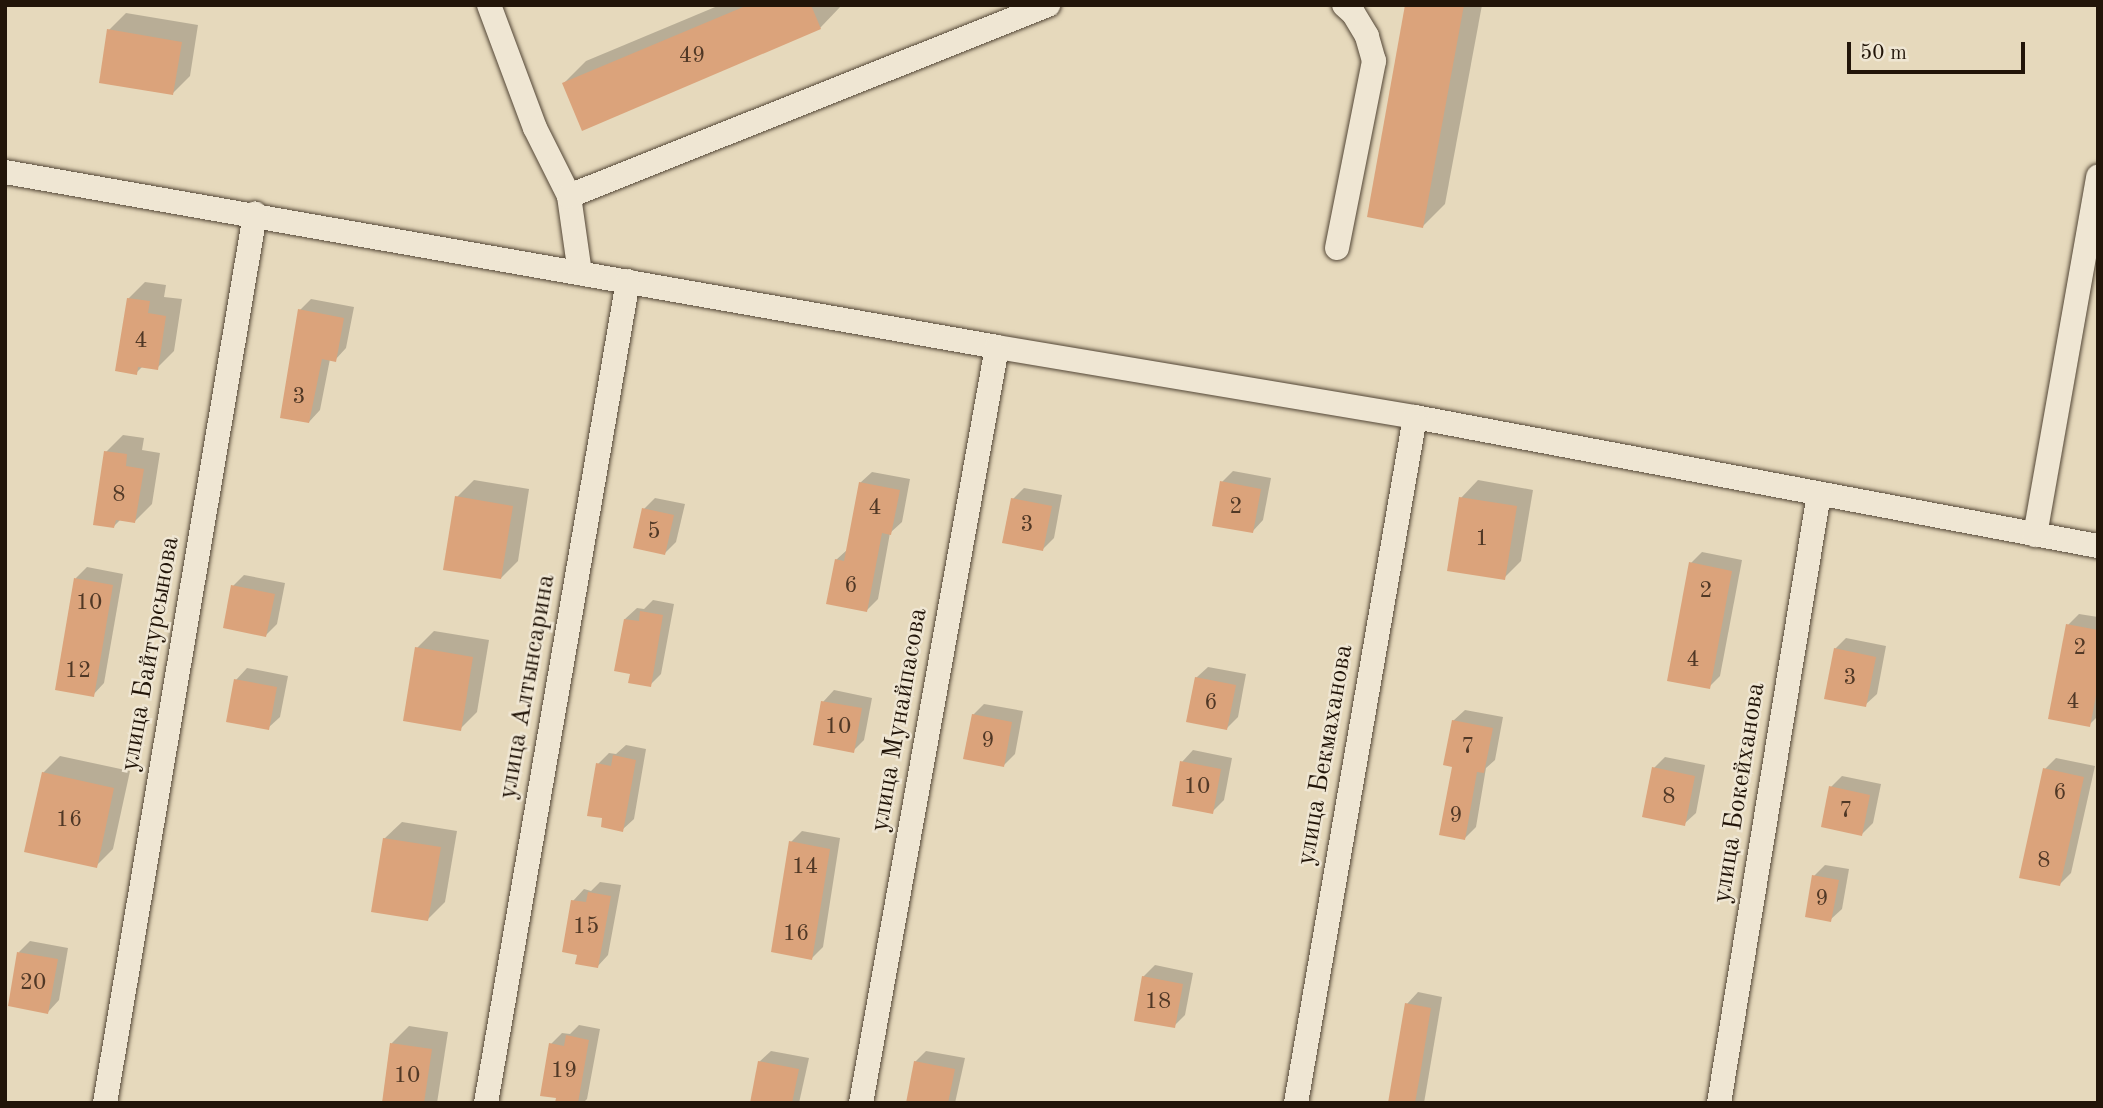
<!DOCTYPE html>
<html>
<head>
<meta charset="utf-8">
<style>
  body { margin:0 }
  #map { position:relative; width:2103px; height:1108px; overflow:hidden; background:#e6d9bc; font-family:"Old Standard TT",serif }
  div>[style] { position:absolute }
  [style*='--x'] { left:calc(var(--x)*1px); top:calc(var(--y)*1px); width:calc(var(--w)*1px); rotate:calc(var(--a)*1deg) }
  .shadow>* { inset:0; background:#0003 }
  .building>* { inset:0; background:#dba37b }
  .roads { filter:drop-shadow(0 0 2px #534636) drop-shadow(0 0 2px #534636) }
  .street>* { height:24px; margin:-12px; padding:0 12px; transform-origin:12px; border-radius:12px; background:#efe6d3 }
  span { translate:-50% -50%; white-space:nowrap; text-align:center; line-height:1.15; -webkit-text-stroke:5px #efe6d3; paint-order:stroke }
  .number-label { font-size:23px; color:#503826 }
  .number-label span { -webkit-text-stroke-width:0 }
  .street-label { font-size:26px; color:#221509 }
  .frame { position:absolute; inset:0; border:7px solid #221509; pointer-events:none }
  .scale { position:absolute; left:1847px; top:42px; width:178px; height:32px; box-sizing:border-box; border:4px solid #221509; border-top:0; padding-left:9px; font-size:21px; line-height:24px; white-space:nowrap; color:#221509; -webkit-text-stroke:5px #efe6d3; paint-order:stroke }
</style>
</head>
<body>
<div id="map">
  <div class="shadow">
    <div style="clip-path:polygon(720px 5px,842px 5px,820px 28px,564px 83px,586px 61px)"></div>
    <div style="clip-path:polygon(1407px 5px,1482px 5px,1445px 204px,1423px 226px)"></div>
    <div style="clip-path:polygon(126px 13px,198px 25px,190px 76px,173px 93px,109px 30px)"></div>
    <div style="clip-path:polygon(145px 282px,166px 285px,164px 297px,182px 299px,174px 351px,157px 368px,143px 366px,136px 373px,128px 299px)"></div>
    <div style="clip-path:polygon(311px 299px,354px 307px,346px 348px,335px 360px,330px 359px,320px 410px,309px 422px,300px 310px)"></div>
    <div style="clip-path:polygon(123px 435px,144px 438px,142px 450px,160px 453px,152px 504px,135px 521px,121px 519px,114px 526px,106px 452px)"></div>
    <div style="clip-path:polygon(1233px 471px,1271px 478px,1263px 520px,1252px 532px,1222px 482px)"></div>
    <div style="clip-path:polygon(872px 472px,910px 479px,902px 522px,890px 533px,878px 599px,867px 610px,836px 560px,848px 549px,860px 483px)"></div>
    <div style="clip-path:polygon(474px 480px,529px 489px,518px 561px,501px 578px,457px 497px)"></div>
    <div style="clip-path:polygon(1478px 480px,1533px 490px,1521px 561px,1504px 578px,1461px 498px)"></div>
    <div style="clip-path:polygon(1024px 488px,1062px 495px,1054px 538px,1043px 549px,1013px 499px)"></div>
    <div style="clip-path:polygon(655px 498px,685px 504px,676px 542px,665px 553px,644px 509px)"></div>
    <div style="clip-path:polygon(1702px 552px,1742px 560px,1720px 676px,1709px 687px,1691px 563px)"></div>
    <div style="clip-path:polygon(87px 567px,123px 574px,104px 683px,93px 695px,76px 578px)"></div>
    <div style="clip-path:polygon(244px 575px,285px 583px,277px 624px,266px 635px,233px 586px)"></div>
    <div style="clip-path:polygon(653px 600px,674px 604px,661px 674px,650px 685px,632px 672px,625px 619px,637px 608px,644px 609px)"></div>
    <div style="clip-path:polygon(2079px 614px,2098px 617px,2098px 716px,2089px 725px,2068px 625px)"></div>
    <div style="clip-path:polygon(434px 631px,489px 640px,477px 712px,460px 729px,417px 648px)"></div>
    <div style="clip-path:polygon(1846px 638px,1886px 646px,1877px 694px,1865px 705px,1835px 649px)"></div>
    <div style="clip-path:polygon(1208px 667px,1246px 674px,1238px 717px,1227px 728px,1196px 678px)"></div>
    <div style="clip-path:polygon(247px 668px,288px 676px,280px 717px,268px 728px,236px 680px)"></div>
    <div style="clip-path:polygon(834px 690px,872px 698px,864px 740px,853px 751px,823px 702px)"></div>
    <div style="clip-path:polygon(984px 704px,1023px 711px,1015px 754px,1004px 765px,973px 715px)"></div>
    <div style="clip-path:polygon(1465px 710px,1503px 717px,1495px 760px,1486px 768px,1476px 827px,1465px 838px,1454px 765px,1453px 721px)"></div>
    <div style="clip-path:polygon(626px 745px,646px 749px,634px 819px,622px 830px,598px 764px,609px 753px,616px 754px)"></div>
    <div style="clip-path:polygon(1193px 750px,1232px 758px,1224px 800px,1212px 812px,1182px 762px)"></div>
    <div style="clip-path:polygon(60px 756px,130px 771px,113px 849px,96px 866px,43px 773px)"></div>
    <div style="clip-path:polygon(1665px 757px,1705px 765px,1696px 813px,1684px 824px,1654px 768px)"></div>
    <div style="clip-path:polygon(2056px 758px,2095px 766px,2071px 873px,2060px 884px,2045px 769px)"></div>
    <div style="clip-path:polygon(1842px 776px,1881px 784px,1873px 823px,1862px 834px,1831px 787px)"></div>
    <div style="clip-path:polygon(402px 822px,457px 831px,445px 902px,428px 919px,384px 839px)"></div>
    <div style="clip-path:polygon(802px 831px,840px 838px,823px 947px,812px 958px,791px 842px)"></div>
    <div style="clip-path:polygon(1825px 865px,1849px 869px,1842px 909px,1830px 920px,1814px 876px)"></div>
    <div style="clip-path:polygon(600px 882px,621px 885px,608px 955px,597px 967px,579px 954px,573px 901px,584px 889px,591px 891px)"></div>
    <div style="clip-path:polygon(30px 941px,68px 948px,59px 1000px,48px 1012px,19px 952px)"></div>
    <div style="clip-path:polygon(1155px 965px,1193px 973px,1185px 1015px,1174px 1026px,1143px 977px)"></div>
    <div style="clip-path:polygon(1418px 992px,1442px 997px,1424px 1103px,1390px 1103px,1407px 1004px)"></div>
    <div style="clip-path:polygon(579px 1025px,600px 1029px,587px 1099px,583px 1103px,557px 1103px,551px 1044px,562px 1033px,570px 1034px)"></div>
    <div style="clip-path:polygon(409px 1026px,448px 1032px,437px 1103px,383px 1103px,392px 1043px)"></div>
    <div style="clip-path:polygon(771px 1051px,809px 1058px,799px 1103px,752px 1103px,759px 1062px)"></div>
    <div style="clip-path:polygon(926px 1051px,965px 1058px,955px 1103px,908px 1103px,915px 1062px)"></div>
  </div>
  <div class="building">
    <div style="clip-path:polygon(748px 5px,811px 5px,821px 29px,582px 131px,562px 83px)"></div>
    <div style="clip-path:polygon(1405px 5px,1464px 5px,1423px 228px,1367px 217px)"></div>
    <div style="clip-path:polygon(107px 29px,182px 42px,173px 95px,99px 83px)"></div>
    <div style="clip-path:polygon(127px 298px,150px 301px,148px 313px,166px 316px,158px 370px,138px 367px,137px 375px,115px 371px)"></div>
    <div style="clip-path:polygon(298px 309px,344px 318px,336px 362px,322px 359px,309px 423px,280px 418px)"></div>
    <div style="clip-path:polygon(104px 451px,127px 454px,126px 466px,144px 469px,135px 523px,116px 520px,114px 528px,93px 525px)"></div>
    <div style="clip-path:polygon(1220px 481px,1261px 489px,1253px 533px,1212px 526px)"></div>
    <div style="clip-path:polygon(859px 482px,900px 490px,891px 535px,882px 533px,867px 612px,826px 604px,835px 559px,844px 561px)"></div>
    <div style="clip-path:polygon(455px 496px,513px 506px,501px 579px,443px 570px)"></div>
    <div style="clip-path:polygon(1459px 497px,1517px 506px,1505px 580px,1447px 571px)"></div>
    <div style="clip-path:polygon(1011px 498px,1052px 506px,1043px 551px,1002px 543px)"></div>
    <div style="clip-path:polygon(642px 508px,674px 515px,665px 555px,633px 548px)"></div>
    <div style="clip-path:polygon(1689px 562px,1732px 571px,1710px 689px,1667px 681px)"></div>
    <div style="clip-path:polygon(74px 578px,113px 585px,94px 697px,55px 690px)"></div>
    <div style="clip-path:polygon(231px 585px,275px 594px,266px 637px,223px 628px)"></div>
    <div style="clip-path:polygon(640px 611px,663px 615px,651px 687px,628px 683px,630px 674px,614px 671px,624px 619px,639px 621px)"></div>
    <div style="clip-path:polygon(2066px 624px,2098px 630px,2098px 685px,2090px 727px,2048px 719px)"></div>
    <div style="clip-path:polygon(415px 647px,473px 657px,461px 731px,403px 721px)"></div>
    <div style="clip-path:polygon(1834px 648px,1876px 657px,1866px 707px,1824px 699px)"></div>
    <div style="clip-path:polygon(1195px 677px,1236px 685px,1227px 730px,1186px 722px)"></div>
    <div style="clip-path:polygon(234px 679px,277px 687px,269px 730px,226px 722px)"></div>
    <div style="clip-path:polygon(821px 701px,862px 708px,854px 753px,813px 745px)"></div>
    <div style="clip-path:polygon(972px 714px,1012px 722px,1004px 767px,963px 759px)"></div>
    <div style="clip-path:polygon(1452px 720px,1493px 728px,1484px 773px,1477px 772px,1465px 840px,1439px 835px,1452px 767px,1443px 765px)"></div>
    <div style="clip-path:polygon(613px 755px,636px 760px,623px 832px,601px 827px,602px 818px,587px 816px,596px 763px,611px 766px)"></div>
    <div style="clip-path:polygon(1180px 761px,1221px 769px,1213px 814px,1172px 806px)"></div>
    <div style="clip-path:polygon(1652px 767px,1695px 776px,1685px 826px,1642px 817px)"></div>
    <div style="clip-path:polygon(2043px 768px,2084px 777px,2060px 886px,2019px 878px)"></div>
    <div style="clip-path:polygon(42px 772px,114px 788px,97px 868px,24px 852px)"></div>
    <div style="clip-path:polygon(1829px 786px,1870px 795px,1862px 836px,1821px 827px)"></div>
    <div style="clip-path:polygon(383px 838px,441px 847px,428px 921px,371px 912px)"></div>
    <div style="clip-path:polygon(789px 841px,830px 849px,812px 960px,771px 952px)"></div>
    <div style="clip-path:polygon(1812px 875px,1839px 880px,1831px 922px,1805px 917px)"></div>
    <div style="clip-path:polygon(588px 892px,611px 896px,598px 968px,575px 964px,577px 955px,562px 952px,571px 900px,586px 902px)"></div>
    <div style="clip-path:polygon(17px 952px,58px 959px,48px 1014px,8px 1006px)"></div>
    <div style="clip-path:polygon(1142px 976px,1183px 984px,1175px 1028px,1134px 1021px)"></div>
    <div style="clip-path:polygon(1405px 1003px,1431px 1008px,1420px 1075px,1415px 1103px,1388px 1103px)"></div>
    <div style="clip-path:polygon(566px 1035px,589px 1040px,578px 1103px,555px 1103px,556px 1098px,540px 1096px,549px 1043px,564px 1046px)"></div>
    <div style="clip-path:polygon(390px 1043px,432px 1049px,424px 1103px,382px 1103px)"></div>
    <div style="clip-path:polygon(758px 1061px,799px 1069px,792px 1103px,750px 1103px)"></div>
    <div style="clip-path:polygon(914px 1061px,955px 1069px,948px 1103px,906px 1103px)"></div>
  </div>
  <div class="roads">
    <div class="street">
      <div style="--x:489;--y:5;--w:131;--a:69.5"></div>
      <div style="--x:535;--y:128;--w:76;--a:63.4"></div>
      <div style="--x:569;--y:196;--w:78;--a:81.9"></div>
      <div style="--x:5;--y:172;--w:1007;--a:10"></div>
      <div style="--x:997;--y:347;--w:424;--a:9.5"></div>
      <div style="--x:1415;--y:417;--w:695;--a:10.7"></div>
      <div style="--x:569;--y:196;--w:516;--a:-21.74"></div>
      <div style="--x:1337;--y:248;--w:191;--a:-78.8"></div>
      <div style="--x:1374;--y:61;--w:26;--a:-106"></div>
      <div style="--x:1367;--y:36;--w:27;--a:-121"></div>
      <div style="--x:1353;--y:13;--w:12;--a:-138"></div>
      <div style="--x:2035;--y:535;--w:364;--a:-80"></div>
      <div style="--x:105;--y:1103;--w:902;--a:-80.42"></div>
      <div style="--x:486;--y:1103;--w:834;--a:-80.2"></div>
      <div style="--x:861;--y:1103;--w:768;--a:-79.8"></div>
      <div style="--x:1296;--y:1103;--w:696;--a:-80.16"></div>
      <div style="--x:1719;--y:1103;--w:617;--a:-80.68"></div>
    </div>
  </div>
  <div class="number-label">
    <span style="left:692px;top:56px">49</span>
    <span style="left:141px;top:341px">4</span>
    <span style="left:299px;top:397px">3</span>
    <span style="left:119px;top:495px">8</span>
    <span style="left:1236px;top:507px">2</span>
    <span style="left:875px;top:508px">4</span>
    <span style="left:1027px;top:525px">3</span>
    <span style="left:654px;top:532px">5</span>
    <span style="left:1482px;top:539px">1</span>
    <span style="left:851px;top:586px">6</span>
    <span style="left:1706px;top:591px">2</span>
    <span style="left:89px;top:603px">10</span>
    <span style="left:2080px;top:648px">2</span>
    <span style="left:1693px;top:660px">4</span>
    <span style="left:78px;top:671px">12</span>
    <span style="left:1850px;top:678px">3</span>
    <span style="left:2073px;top:702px">4</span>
    <span style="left:1211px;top:703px">6</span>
    <span style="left:838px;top:727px">10</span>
    <span style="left:988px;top:741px">9</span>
    <span style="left:1468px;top:747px">7</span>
    <span style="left:1197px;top:787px">10</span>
    <span style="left:2060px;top:793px">6</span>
    <span style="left:1669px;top:797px">8</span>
    <span style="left:1846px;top:811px">7</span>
    <span style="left:1456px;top:816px">9</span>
    <span style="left:69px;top:820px">16</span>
    <span style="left:2044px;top:861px">8</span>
    <span style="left:805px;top:867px">14</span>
    <span style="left:1822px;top:899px">9</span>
    <span style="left:586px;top:927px">15</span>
    <span style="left:796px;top:934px">16</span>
    <span style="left:33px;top:983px">20</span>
    <span style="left:1158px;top:1002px">18</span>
    <span style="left:564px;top:1071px">19</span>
    <span style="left:407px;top:1076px">10</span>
  </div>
  <div class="street-label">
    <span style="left:151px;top:654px;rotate:-80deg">улица Байтурсынова</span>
    <span style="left:528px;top:687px;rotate:-80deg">улица Алтынсарина</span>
    <span style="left:900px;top:720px;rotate:-80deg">улица Мунайпасова</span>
    <span style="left:1326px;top:755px;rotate:-80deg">улица Бекмаханова</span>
    <span style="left:1740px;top:793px;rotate:-81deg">улица Бокейханова</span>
  </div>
  <div class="frame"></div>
  <div class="scale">50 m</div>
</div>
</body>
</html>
